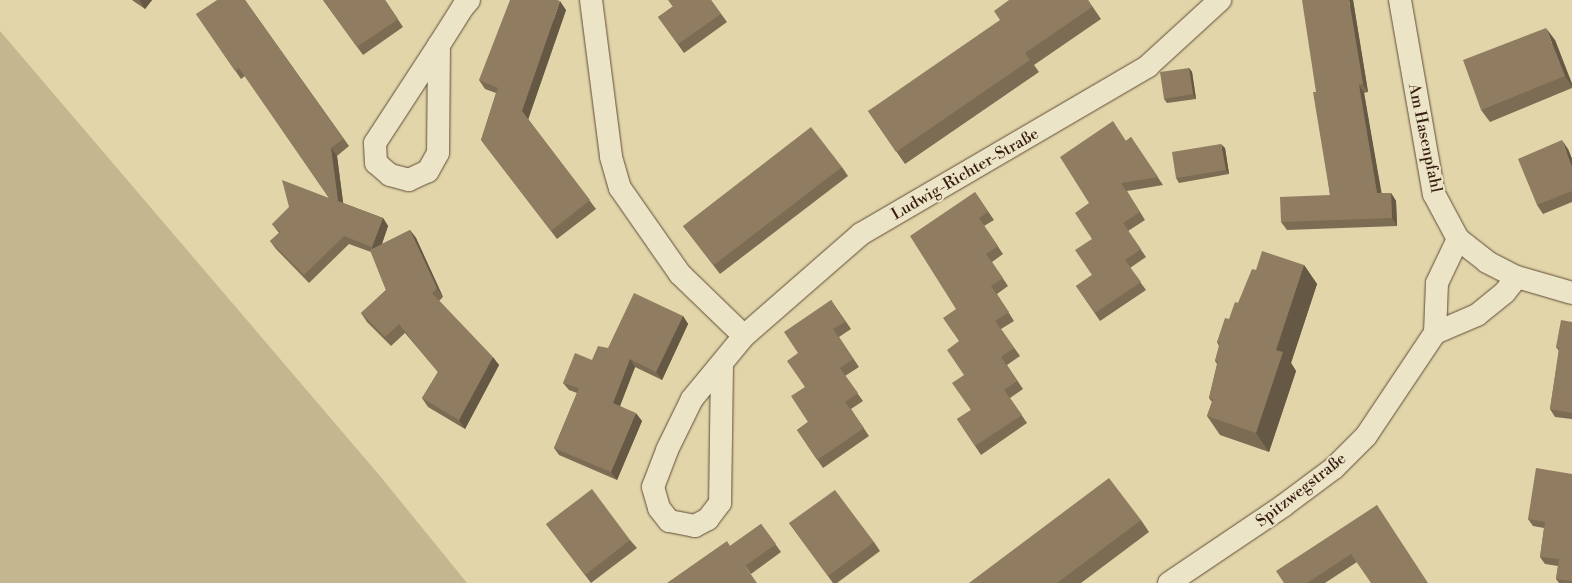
<!DOCTYPE html>
<html>
<head>
<meta charset="utf-8">
<style>
  body { margin:0 }
  #map { position:relative; width:1572px; height:583px; overflow:hidden; background:#e1d5a9; font-family:"Libre Bodoni",serif }
  div>[style] { position:absolute }
  [style*='--x'] { left:calc(var(--x)*1px); top:calc(var(--y)*1px); width:calc(var(--w)*1px); rotate:calc(var(--a)*1deg) }
  .green>* { inset:0; background:#c4b68f }
  .roads { filter:drop-shadow(0 0 1px #624b38) drop-shadow(0 0 1px #624b38) }
  .street>* { height:22px; margin:-11px; padding:0 11px; transform-origin:11px; border-radius:11px; background:#ece4c7 }
  .wall>* { inset:0; background:#7c6c53 }
  .shaded-wall>* { inset:0; background:#655844 }
  .building>* { inset:0; background:#907d61 }
  span { translate:-50% -50%; white-space:nowrap; text-align:center; line-height:1.15; -webkit-text-stroke:4px #ece4c7; paint-order:stroke }
  .street-label { font-size:16px; color:#381d12 }
</style>
</head>
<body>
<div id="map">
  <div class="green">
    <div style="clip-path:polygon(0 31px,380px 476px,467px 583px,0 583px)"></div>
  </div>
  <div class="roads">
    <div class="street">
      <div style="--x:591;--y:0;--w:158;--a:82.7"></div>
      <div style="--x:611;--y:157;--w:32;--a:74"></div>
      <div style="--x:620;--y:188;--w:105;--a:55.1"></div>
      <div style="--x:680;--y:274;--w:89;--a:44.1"></div>
      <div style="--x:1400;--y:0;--w:197;--a:80.1"></div>
      <div style="--x:1434;--y:194;--w:51;--a:61.9"></div>
      <div style="--x:1458;--y:239;--w:37;--a:38"></div>
      <div style="--x:1487;--y:262;--w:34;--a:27"></div>
      <div style="--x:1517;--y:277;--w:57;--a:16.2"></div>
      <div style="--x:439;--y:45;--w:108;--a:90.5"></div>
      <div style="--x:438;--y:153;--w:21;--a:119"></div>
      <div style="--x:428;--y:171;--w:21;--a:155"></div>
      <div style="--x:409;--y:180;--w:20;--a:-165"></div>
      <div style="--x:390;--y:175;--w:18;--a:-139"></div>
      <div style="--x:376;--y:163;--w:20;--a:-93"></div>
      <div style="--x:375;--y:143;--w:117;--a:-56.9"></div>
      <div style="--x:439;--y:45;--w:45;--a:-57.7"></div>
      <div style="--x:463;--y:7;--w:9;--a:-49"></div>
      <div style="--x:1435;--y:333;--w:46;--a:-23.2"></div>
      <div style="--x:1477;--y:315;--w:36;--a:-39"></div>
      <div style="--x:1505;--y:292;--w:19;--a:-51"></div>
      <div style="--x:722;--y:364;--w:139;--a:90.8"></div>
      <div style="--x:720;--y:503;--w:20;--a:127"></div>
      <div style="--x:708;--y:519;--w:15;--a:152"></div>
      <div style="--x:695;--y:526;--w:26;--a:-169"></div>
      <div style="--x:669;--y:521;--w:16;--a:-128"></div>
      <div style="--x:659;--y:508;--w:22;--a:-106"></div>
      <div style="--x:653;--y:487;--w:40;--a:-69"></div>
      <div style="--x:667;--y:450;--w:57;--a:-63.9"></div>
      <div style="--x:692;--y:399;--w:82;--a:-50.5"></div>
      <div style="--x:744;--y:336;--w:155;--a:-41.1"></div>
      <div style="--x:861;--y:234;--w:333;--a:-30.3"></div>
      <div style="--x:1148;--y:66;--w:98;--a:-42.5"></div>
      <div style="--x:1169;--y:583;--w:138;--a:-34"></div>
      <div style="--x:1283;--y:506;--w:64;--a:-36.7"></div>
      <div style="--x:1334;--y:468;--w:45;--a:-45"></div>
      <div style="--x:1366;--y:436;--w:124;--a:-56.2"></div>
      <div style="--x:1435;--y:333;--w:50;--a:-87.7"></div>
      <div style="--x:1437;--y:283;--w:49;--a:-64.5"></div>
    </div>
  </div>
  <div class="wall">
    <div style="clip-path:polygon(132px 0,152px 0,145px 9px)"></div>
    <div style="clip-path:polygon(245px 0,349px 146px,337px 156px,343px 203px,383px 218px,388px 226px,382px 244px,410px 230px,416px 238px,443px 297px,439px 301px,499px 365px,465px 429px,428px 407px,422px 398px,438px 372px,405px 333px,391px 346px,367px 322px,361px 313px,386px 290px,371px 252px,349px 244px,309px 283px,276px 249px,270px 241px,279px 233px,272px 224px,329px 198px,245px 76px,241px 79px,196px 14px)"></div>
    <div style="clip-path:polygon(323px 0,385px 0,403px 27px,363px 55px)"></div>
    <div style="clip-path:polygon(711px 0,727px 22px,684px 53px,658px 17px,672px 7px)"></div>
    <div style="clip-path:polygon(1088px 0,1101px 19px,1034px 65px,1039px 72px,905px 164px,868px 111px)"></div>
    <div style="clip-path:polygon(1353px 0,1368px 92px,1364px 93px,1381px 193px,1391px 193px,1396px 201px,1397px 226px,1287px 230px,1281px 222px,1330px 195px,1316px 92px)"></div>
    <div style="clip-path:polygon(566px 10px,528px 119px,596px 209px,557px 239px,481px 140px,496px 93px,485px 89px,479px 80px)"></div>
    <div style="clip-path:polygon(1555px 40px,1572px 84px,1572px 88px,1490px 122px,1481px 110px)"></div>
    <div style="clip-path:polygon(1189px 68px,1192px 72px,1196px 99px,1167px 103px,1164px 99px)"></div>
    <div style="clip-path:polygon(1131px 137px,1163px 185px,1127px 191px,1145px 220px,1128px 231px,1146px 257px,1130px 268px,1146px 290px,1100px 321px,1076px 286px,1092px 275px,1092px 239px,1089px 203px,1126px 141px)"></div>
    <div style="clip-path:polygon(1225px 148px,1229px 174px,1179px 183px,1176px 178px)"></div>
    <div style="clip-path:polygon(1568px 149px,1572px 159px,1572px 202px,1543px 214px,1537px 205px)"></div>
    <div style="clip-path:polygon(842px 167px,848px 176px,720px 274px,683px 226px)"></div>
    <div style="clip-path:polygon(975px 192px,994px 220px,984px 226px,1003px 254px,992px 262px,1008px 286px,997px 294px,1014px 321px,1001px 329px,1020px 356px,1007px 365px,1023px 389px,1010px 398px,1027px 423px,981px 455px,957px 419px,971px 410px,964px 375px,959px 341px,956px 309px)"></div>
    <div style="clip-path:polygon(1304px 265px,1317px 284px,1291px 363px,1296px 371px,1269px 452px,1220px 435px,1207px 416px,1212px 402px,1209px 398px,1217px 364px,1215px 361px,1219px 346px,1217px 342px,1256px 270px)"></div>
    <div style="clip-path:polygon(831px 300px,851px 329px,839px 337px,859px 367px,845px 376px,863px 401px,851px 409px,869px 436px,823px 468px,797px 430px,808px 422px,805px 387px,798px 353px)"></div>
    <div style="clip-path:polygon(683px 316px,688px 324px,662px 380px,635px 367px,620px 406px,642px 421px,617px 480px,559px 455px,554px 448px,577px 393px,569px 390px,563px 383px,608px 348px)"></div>
    <div style="clip-path:polygon(1572px 322px,1572px 419px,1555px 417px,1550px 409px,1559px 351px,1556px 347px)"></div>
    <div style="clip-path:polygon(1572px 474px,1572px 583px,1559px 583px,1556px 579px,1558px 566px,1545px 564px,1540px 557px,1544px 528px,1533px 526px,1528px 519px)"></div>
    <div style="clip-path:polygon(1377px 505px,1357px 562px,1325px 583px,1284px 583px)"></div>
    <div style="clip-path:polygon(1141px 520px,1149px 532px,1081px 583px,969px 583px)"></div>
    <div style="clip-path:polygon(789px 523px,874px 542px,880px 551px,837px 583px,833px 583px)"></div>
    <div style="clip-path:polygon(546px 524px,630px 540px,637px 548px,591px 583px)"></div>
    <div style="clip-path:polygon(761px 524px,781px 552px,751px 574px,730px 546px)"></div>
  </div>
  <div class="shaded-wall">
    <div style="clip-path:polygon(140px 0,152px 0,145px 9px,140px 1px)"></div>
    <div style="clip-path:polygon(1349px 0,1353px 0,1368px 92px,1363px 84px)"></div>
    <div style="clip-path:polygon(560px 1px,566px 10px,528px 120px,522px 111px)"></div>
    <div style="clip-path:polygon(1546px 28px,1555px 40px,1572px 84px,1572px 86px,1565px 76px)"></div>
    <div style="clip-path:polygon(1189px 68px,1192px 72px,1196px 99px,1193px 94px)"></div>
    <div style="clip-path:polygon(1359px 85px,1364px 93px,1383px 201px,1377px 193px)"></div>
    <div style="clip-path:polygon(1562px 140px,1568px 149px,1572px 159px,1572px 167px)"></div>
    <div style="clip-path:polygon(1221px 144px,1225px 148px,1229px 174px,1226px 170px)"></div>
    <div style="clip-path:polygon(331px 148px,337px 156px,344px 209px,338px 201px)"></div>
    <div style="clip-path:polygon(1391px 193px,1396px 201px,1397px 226px,1392px 218px)"></div>
    <div style="clip-path:polygon(383px 218px,388px 226px,378px 255px,372px 247px)"></div>
    <div style="clip-path:polygon(410px 230px,416px 238px,443px 297px,437px 288px)"></div>
    <div style="clip-path:polygon(1304px 265px,1317px 284px,1291px 363px,1296px 371px,1269px 452px,1256px 433px,1276px 350px)"></div>
    <div style="clip-path:polygon(683px 316px,688px 324px,662px 380px,656px 372px)"></div>
    <div style="clip-path:polygon(493px 357px,499px 365px,465px 429px,459px 420px)"></div>
    <div style="clip-path:polygon(630px 359px,635px 367px,618px 411px,613px 403px)"></div>
    <div style="clip-path:polygon(636px 413px,642px 421px,617px 480px,611px 472px)"></div>
  </div>
  <div class="building">
    <div style="clip-path:polygon(217px 0,245px 0,343px 139px,331px 148px,338px 201px,383px 218px,372px 247px,344px 236px,304px 275px,270px 241px,280px 232px,272px 224px,289px 207px,282px 180px,329px 198px,239px 68px,235px 71px,196px 14px)"></div>
    <div style="clip-path:polygon(323px 0,385px 0,398px 19px,357px 47px)"></div>
    <div style="clip-path:polygon(510px 0,557px 0,560px 1px,522px 111px,590px 200px,551px 231px,481px 140px,498px 88px,479px 80px)"></div>
    <div style="clip-path:polygon(668px 0,711px 0,721px 14px,678px 44px,658px 17px,673px 7px)"></div>
    <div style="clip-path:polygon(1009px 0,1088px 0,1092px 7px,1025px 53px,1030px 60px,896px 152px,868px 111px,1000px 20px,994px 11px)"></div>
    <div style="clip-path:polygon(1302px 0,1349px 0,1363px 84px,1359px 85px,1377px 193px,1391px 193px,1392px 218px,1281px 222px,1280px 197px,1330px 195px,1313px 92px,1316px 92px)"></div>
    <div style="clip-path:polygon(1546px 28px,1565px 76px,1481px 110px,1463px 60px)"></div>
    <div style="clip-path:polygon(1189px 68px,1193px 94px,1164px 99px,1160px 72px)"></div>
    <div style="clip-path:polygon(1113px 121px,1126px 141px,1131px 137px,1158px 177px,1121px 183px,1140px 212px,1123px 223px,1141px 249px,1125px 260px,1141px 282px,1095px 313px,1076px 286px,1092px 275px,1075px 250px,1092px 239px,1075px 213px,1089px 203px,1060px 157px)"></div>
    <div style="clip-path:polygon(811px 127px,842px 167px,714px 265px,683px 226px)"></div>
    <div style="clip-path:polygon(1562px 140px,1572px 167px,1572px 191px,1537px 205px,1518px 159px)"></div>
    <div style="clip-path:polygon(1221px 144px,1226px 170px,1176px 178px,1172px 152px)"></div>
    <div style="clip-path:polygon(975px 192px,988px 212px,979px 218px,998px 246px,986px 254px,1003px 278px,991px 286px,1009px 312px,995px 321px,1014px 348px,1001px 357px,1017px 381px,1004px 390px,1022px 415px,975px 446px,957px 419px,971px 410px,952px 383px,964px 375px,947px 350px,959px 341px,943px 318px,956px 309px,910px 236px)"></div>
    <div style="clip-path:polygon(410px 230px,437px 288px,432px 293px,493px 357px,459px 420px,422px 398px,438px 372px,399px 324px,385px 337px,361px 313px,386px 290px,370px 250px)"></div>
    <div style="clip-path:polygon(1262px 251px,1304px 265px,1276px 350px,1283px 352px,1256px 433px,1207px 416px,1213px 399px,1209px 398px,1218px 361px,1215px 361px,1220px 343px,1217px 342px,1225px 318px,1229px 319px,1235px 302px,1238px 303px,1252px 269px,1256px 270px)"></div>
    <div style="clip-path:polygon(634px 293px,683px 316px,656px 372px,630px 359px,613px 403px,636px 413px,611px 472px,554px 448px,579px 388px,563px 383px,575px 353px,592px 360px,598px 346px,608px 348px)"></div>
    <div style="clip-path:polygon(831px 300px,845px 322px,833px 329px,853px 359px,840px 368px,858px 393px,845px 402px,864px 428px,817px 460px,797px 430px,808px 422px,791px 396px,805px 387px,787px 361px,798px 353px,784px 332px)"></div>
    <div style="clip-path:polygon(1561px 320px,1572px 322px,1572px 413px,1550px 409px,1559px 348px,1556px 347px)"></div>
    <div style="clip-path:polygon(1536px 468px,1572px 474px,1572px 581px,1556px 579px,1559px 559px,1540px 557px,1545px 522px,1528px 519px)"></div>
    <div style="clip-path:polygon(1109px 478px,1141px 520px,1057px 583px,969px 583px)"></div>
    <div style="clip-path:polygon(592px 489px,630px 540px,585px 575px,546px 524px)"></div>
    <div style="clip-path:polygon(835px 490px,874px 542px,828px 576px,789px 523px)"></div>
    <div style="clip-path:polygon(1377px 505px,1428px 583px,1371px 583px,1351px 554px,1307px 583px,1284px 583px,1276px 571px)"></div>
    <div style="clip-path:polygon(761px 524px,776px 544px,745px 566px,757px 583px,667px 583px,727px 541px,730px 546px)"></div>
  </div>
  <div class="street-label">
    <span style="left:1425px;top:138px;rotate:78deg">Am Hasenpfahl</span>
    <span style="left:965px;top:174px;rotate:-30deg">Ludwig-Richter-Straße</span>
    <span style="left:1301px;top:490px;rotate:-38deg">Spitzwegstraße</span>
  </div>
</div>
</body>
</html>
